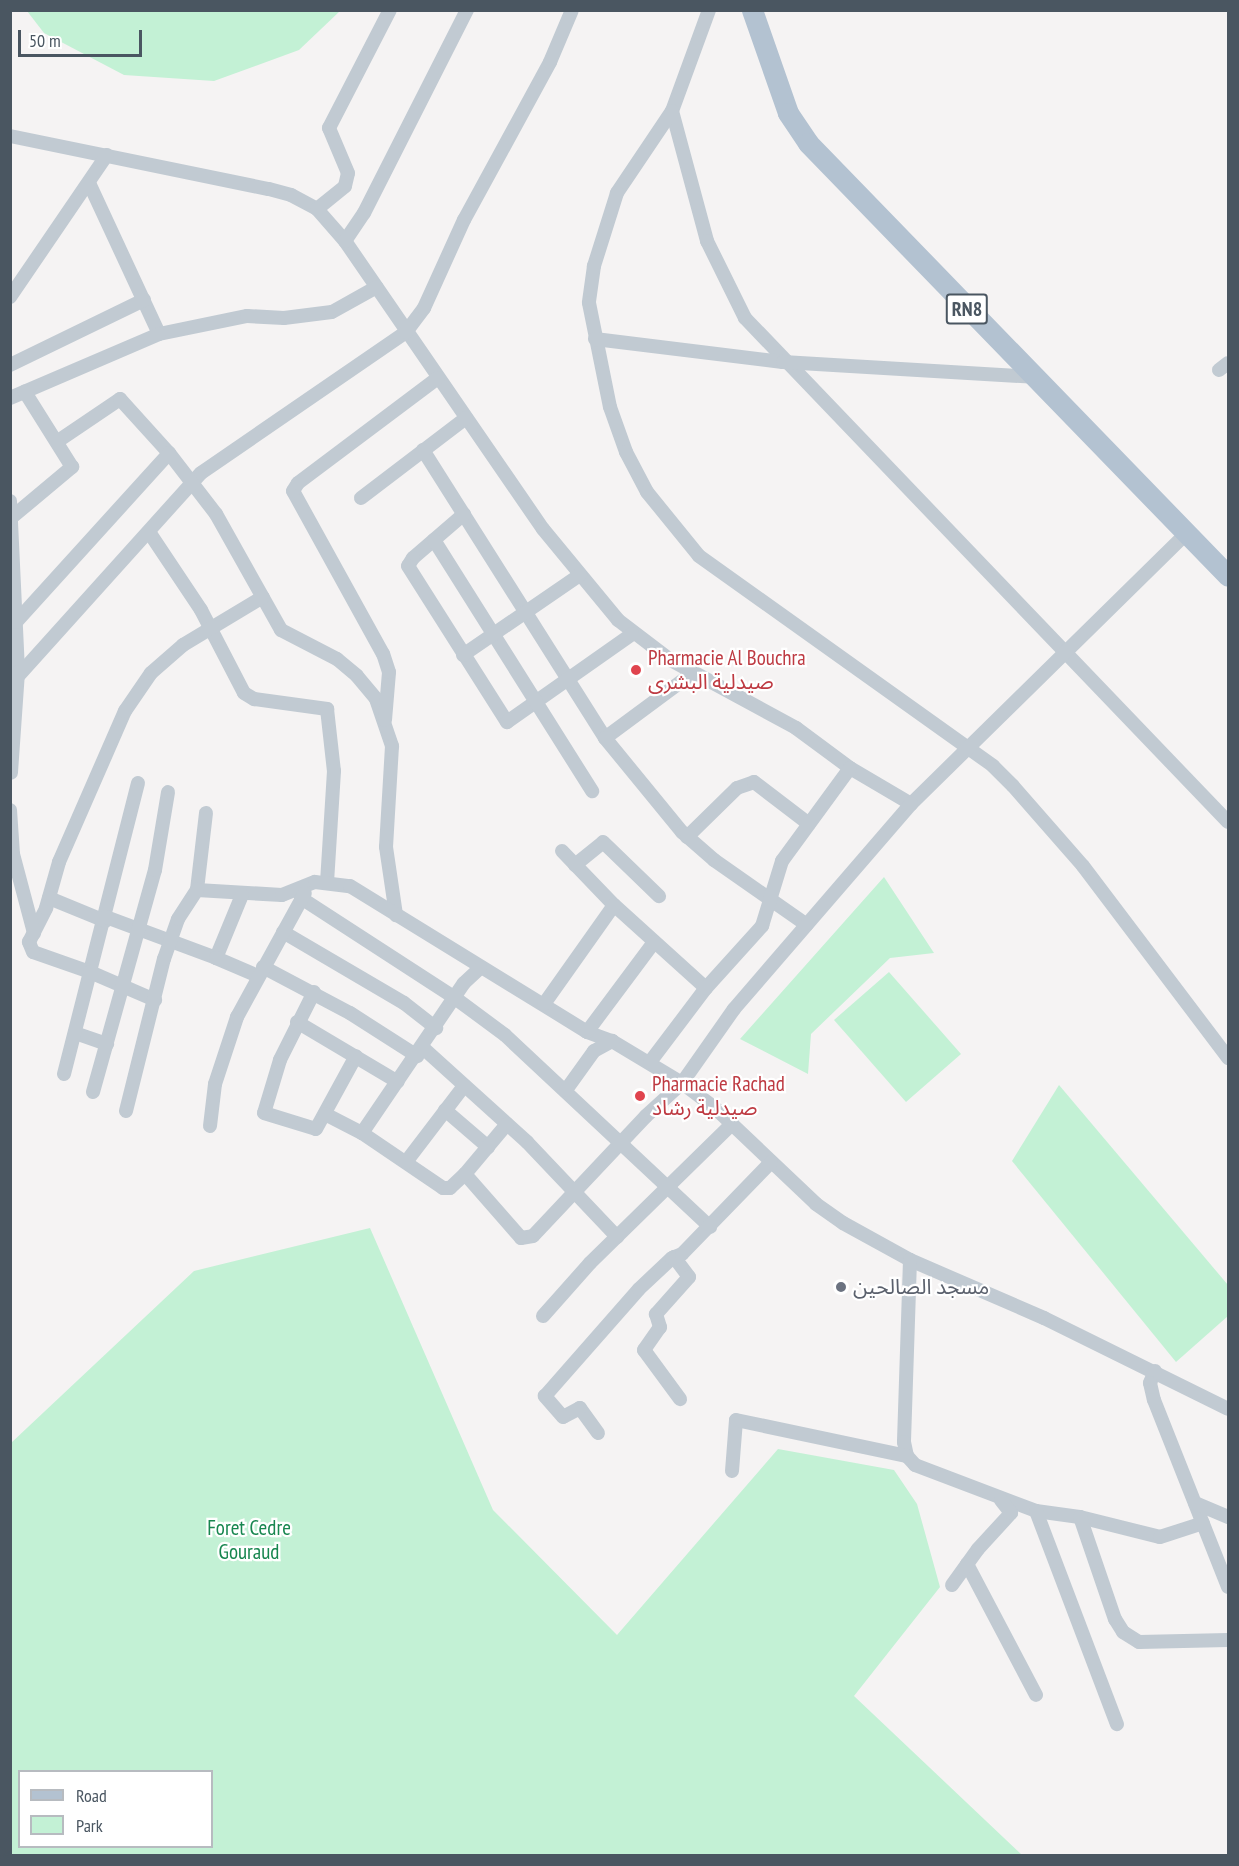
<!DOCTYPE html>
<html>
<head>
<meta charset="utf-8">
<style>
  body { margin:0 }
  #map { position:relative; width:1239px; height:1866px; overflow:hidden; background:#f5f3f3; font-family:"PT Sans Narrow","Noto Sans Arabic",sans-serif }
  div>[style] { position:absolute }
  [style*='--x'] { left:calc(var(--x)*1px); top:calc(var(--y)*1px); width:calc(var(--w)*1px); rotate:calc(var(--a)*1deg) }
  .green>* { inset:0; background:#c3f1d5 }
  .street>* { height:14px; margin:-7px; padding:0 7px; transform-origin:7px; border-radius:7px; background:#c1cad2 }
  .primary>* { height:21px; margin:-10.5px; padding:0 10.5px; transform-origin:10.5px; border-radius:10.5px; background:#b3c2d1 }
  .dots>* { width:16px; height:16px; translate:-50% -50%; box-sizing:border-box; border:3px solid #fff; border-radius:50% }
  span { translate:-50% -50%; white-space:nowrap; text-align:center; line-height:1.15; -webkit-text-stroke:4.5px #fff; paint-order:stroke }
  .shield-label span { padding:2px 4px; background:#fff; border:2px solid; border-radius:4px; -webkit-text-stroke-width:0 }
  .shield-label { font-size:20px; color:#4a5661; font-weight:700 }
  .health-label { font-size:21px; color:#be3a42 }
  .left { translate:0 -50%; text-align:left }
  .worship-label { font-size:21px; color:#5b616d }
  .park-label { font-size:21px; color:#17864f }
  .frame { position:absolute; inset:0; border:12px solid #4a5661; pointer-events:none }
  .legend { position:absolute; left:18px; top:1770px; width:195px; height:78px; box-sizing:border-box; background:#fff; border:2px solid #b7bbc0; margin:0; padding:8px 10px; list-style:none; font-size:18px; color:#4a5661 }
  .legend li { display:flex; align-items:center; gap:12px; height:30px }
  .legend b { width:30px; border:2px solid #b7bbc0 }
  .scale { position:absolute; left:18px; top:30px; width:124px; height:27px; box-sizing:border-box; border:3px solid #4a5661; border-top:0; padding-left:8px; font-size:18px; line-height:21px; white-space:nowrap; color:#4a5661; -webkit-text-stroke:4px #fff; paint-order:stroke }
</style>
</head>
<body>
<div id="map">
  <div class="green">
    <div style="clip-path:polygon(27px 11px,340px 11px,299px 50px,214px 81px,124px 75px,44px 33px)"></div>
    <div style="clip-path:polygon(884px 877px,934px 953px,890px 958px,811px 1034px,808px 1074px,740px 1039px)"></div>
    <div style="clip-path:polygon(889px 972px,961px 1054px,906px 1102px,834px 1020px)"></div>
    <div style="clip-path:polygon(1059px 1085px,1228px 1285px,1228px 1316px,1176px 1362px,1012px 1161px)"></div>
    <div style="clip-path:polygon(evenodd,370px 1228px,493px 1510px,617px 1635px,778px 1449px,894px 1470px,917px 1504px,940px 1587px,854px 1696px,1022px 1855px,11px 1855px,11px 1443px,194px 1271px,370px 1228px,20px 1772px,212px 1772px,212px 1846px,20px 1846px,20px 1772px)"></div>
  </div>
  <div class="street">
    <div style="--x:709;--y:10;--w:108;--a:110.1"></div>
    <div style="--x:672;--y:111;--w:135;--a:74.9"></div>
    <div style="--x:707;--y:241;--w:86;--a:63.7"></div>
    <div style="--x:745;--y:318;--w:698;--a:46.22"></div>
    <div style="--x:672;--y:111;--w:99;--a:123.9"></div>
    <div style="--x:617;--y:193;--w:77;--a:107.5"></div>
    <div style="--x:594;--y:266;--w:37;--a:98"></div>
    <div style="--x:589;--y:303;--w:106;--a:78.6"></div>
    <div style="--x:610;--y:407;--w:48;--a:70.4"></div>
    <div style="--x:626;--y:452;--w:45;--a:62.3"></div>
    <div style="--x:647;--y:492;--w:82;--a:50.9"></div>
    <div style="--x:699;--y:556;--w:361;--a:35.5"></div>
    <div style="--x:993;--y:766;--w:28;--a:45"></div>
    <div style="--x:1013;--y:786;--w:106;--a:48.8"></div>
    <div style="--x:1083;--y:866;--w:241;--a:52.9"></div>
    <div style="--x:10;--y:136;--w:264;--a:11.6"></div>
    <div style="--x:269;--y:189;--w:23;--a:15"></div>
    <div style="--x:291;--y:195;--w:30;--a:28"></div>
    <div style="--x:317;--y:209;--w:43;--a:48.8"></div>
    <div style="--x:345;--y:241;--w:349;--a:55.5"></div>
    <div style="--x:543;--y:529;--w:118;--a:50.5"></div>
    <div style="--x:618;--y:620;--w:64;--a:37.4"></div>
    <div style="--x:669;--y:659;--w:145;--a:28.5"></div>
    <div style="--x:796;--y:728;--w:67;--a:36.5"></div>
    <div style="--x:850;--y:768;--w:71;--a:30.5"></div>
    <div style="--x:911;--y:804;--w:387;--a:-44.5"></div>
    <div style="--x:89;--y:183;--w:166;--a:65.1"></div>
    <div style="--x:159;--y:334;--w:90;--a:-11.6"></div>
    <div style="--x:247;--y:316;--w:37;--a:3"></div>
    <div style="--x:284;--y:318;--w:48;--a:-7.1"></div>
    <div style="--x:332;--y:312;--w:51;--a:-29.1"></div>
    <div style="--x:317;--y:209;--w:36;--a:-39"></div>
    <div style="--x:345;--y:186;--w:13;--a:-77"></div>
    <div style="--x:348;--y:173;--w:49;--a:-112.9"></div>
    <div style="--x:329;--y:128;--w:133;--a:-62.7"></div>
    <div style="--x:345;--y:241;--w:34;--a:-56"></div>
    <div style="--x:364;--y:213;--w:228;--a:-63.1"></div>
    <div style="--x:10;--y:297;--w:172;--a:-55.7"></div>
    <div style="--x:595;--y:339;--w:189;--a:7"></div>
    <div style="--x:783;--y:362;--w:251;--a:3.4"></div>
    <div style="--x:10;--y:365;--w:149;--a:-25.9"></div>
    <div style="--x:1219;--y:370;--w:11;--a:-38"></div>
    <div style="--x:10;--y:398;--w:162;--a:-23.2"></div>
    <div style="--x:58;--y:441;--w:75;--a:-34.1"></div>
    <div style="--x:120;--y:399;--w:73;--a:47.8"></div>
    <div style="--x:169;--y:453;--w:77;--a:52.4"></div>
    <div style="--x:216;--y:514;--w:133;--a:60.7"></div>
    <div style="--x:281;--y:630;--w:63;--a:27.4"></div>
    <div style="--x:337;--y:659;--w:26;--a:40"></div>
    <div style="--x:357;--y:676;--w:30;--a:50"></div>
    <div style="--x:376;--y:699;--w:50;--a:71.2"></div>
    <div style="--x:392;--y:746;--w:101;--a:93.4"></div>
    <div style="--x:386;--y:847;--w:69;--a:81.6"></div>
    <div style="--x:423;--y:450;--w:341;--a:57.7"></div>
    <div style="--x:605;--y:738;--w:109;--a:-36.5"></div>
    <div style="--x:361;--y:498;--w:132;--a:-37.3"></div>
    <div style="--x:10;--y:501;--w:171;--a:87.3"></div>
    <div style="--x:18;--y:672;--w:101;--a:94"></div>
    <div style="--x:464;--y:514;--w:67;--a:139.2"></div>
    <div style="--x:413;--y:558;--w:9;--a:122"></div>
    <div style="--x:408;--y:566;--w:185;--a:57.6"></div>
    <div style="--x:507;--y:722;--w:153;--a:-35.1"></div>
    <div style="--x:11;--y:518;--w:80;--a:-39.9"></div>
    <div style="--x:72;--y:467;--w:89;--a:-122.1"></div>
    <div style="--x:149;--y:532;--w:94;--a:56.3"></div>
    <div style="--x:201;--y:610;--w:93;--a:62.6"></div>
    <div style="--x:244;--y:693;--w:12;--a:31"></div>
    <div style="--x:254;--y:699;--w:74;--a:7.8"></div>
    <div style="--x:327;--y:709;--w:62;--a:83.6"></div>
    <div style="--x:334;--y:771;--w:110;--a:93.6"></div>
    <div style="--x:434;--y:540;--w:297;--a:57.8"></div>
    <div style="--x:16;--y:622;--w:228;--a:-47.8"></div>
    <div style="--x:463;--y:655;--w:142;--a:-34.4"></div>
    <div style="--x:10;--y:685;--w:285;--a:-48"></div>
    <div style="--x:201;--y:473;--w:249;--a:-34.5"></div>
    <div style="--x:406;--y:332;--w:30;--a:-53"></div>
    <div style="--x:424;--y:308;--w:97;--a:-65.6"></div>
    <div style="--x:464;--y:220;--w:180;--a:-61.4"></div>
    <div style="--x:550;--y:62;--w:56;--a:-67.1"></div>
    <div style="--x:385;--y:720;--w:48;--a:-85.2"></div>
    <div style="--x:389;--y:672;--w:19;--a:-108"></div>
    <div style="--x:383;--y:654;--w:186;--a:-118.9"></div>
    <div style="--x:293;--y:491;--w:9;--a:-58"></div>
    <div style="--x:298;--y:483;--w:175;--a:-36.9"></div>
    <div style="--x:605;--y:738;--w:122;--a:50.7"></div>
    <div style="--x:682;--y:832;--w:43;--a:41.2"></div>
    <div style="--x:714;--y:860;--w:113;--a:35"></div>
    <div style="--x:138;--y:783;--w:195;--a:104.3"></div>
    <div style="--x:90;--y:972;--w:60;--a:-160.7"></div>
    <div style="--x:33;--y:952;--w:11;--a:-112"></div>
    <div style="--x:29;--y:942;--w:38;--a:-63"></div>
    <div style="--x:46;--y:908;--w:48;--a:-74.2"></div>
    <div style="--x:59;--y:862;--w:165;--a:-66.4"></div>
    <div style="--x:125;--y:711;--w:46;--a:-55.6"></div>
    <div style="--x:151;--y:673;--w:43;--a:-41.2"></div>
    <div style="--x:183;--y:645;--w:93;--a:-31"></div>
    <div style="--x:10;--y:810;--w:44;--a:86.1"></div>
    <div style="--x:13;--y:854;--w:82;--a:75.1"></div>
    <div style="--x:206;--y:813;--w:78;--a:96.7"></div>
    <div style="--x:197;--y:890;--w:85;--a:3.4"></div>
    <div style="--x:282;--y:895;--w:35;--a:-22"></div>
    <div style="--x:315;--y:882;--w:35;--a:7"></div>
    <div style="--x:350;--y:886;--w:278;--a:31.6"></div>
    <div style="--x:587;--y:1032;--w:27;--a:20"></div>
    <div style="--x:612;--y:1041;--w:82;--a:31"></div>
    <div style="--x:682;--y:1083;--w:41;--a:37.1"></div>
    <div style="--x:715;--y:1108;--w:139;--a:43.5"></div>
    <div style="--x:816;--y:1204;--w:33;--a:35"></div>
    <div style="--x:843;--y:1223;--w:77;--a:28.9"></div>
    <div style="--x:910;--y:1260;--w:146;--a:23.4"></div>
    <div style="--x:1044;--y:1318;--w:205;--a:26.3"></div>
    <div style="--x:687;--y:837;--w:70;--a:-44.4"></div>
    <div style="--x:737;--y:788;--w:18;--a:-19"></div>
    <div style="--x:754;--y:782;--w:69;--a:37.4"></div>
    <div style="--x:562;--y:851;--w:75;--a:46.1"></div>
    <div style="--x:614;--y:905;--w:124;--a:42.1"></div>
    <div style="--x:575;--y:865;--w:36;--a:-39"></div>
    <div style="--x:603;--y:842;--w:78;--a:44"></div>
    <div style="--x:49;--y:898;--w:61;--a:22.3"></div>
    <div style="--x:301;--y:898;--w:184;--a:33"></div>
    <div style="--x:455;--y:998;--w:62;--a:36.5"></div>
    <div style="--x:505;--y:1035;--w:281;--a:43.1"></div>
    <div style="--x:106;--y:917;--w:117;--a:20.4"></div>
    <div style="--x:216;--y:958;--w:68;--a:-67.6"></div>
    <div style="--x:283;--y:932;--w:140;--a:30.4"></div>
    <div style="--x:404;--y:1003;--w:41;--a:38"></div>
    <div style="--x:216;--y:958;--w:46;--a:23.2"></div>
    <div style="--x:263;--y:967;--w:98;--a:27.9"></div>
    <div style="--x:350;--y:1013;--w:80;--a:32.7"></div>
    <div style="--x:314;--y:992;--w:76;--a:116.6"></div>
    <div style="--x:280;--y:1060;--w:55;--a:106.8"></div>
    <div style="--x:264;--y:1113;--w:54;--a:17.1"></div>
    <div style="--x:316;--y:1129;--w:83;--a:-61.3"></div>
    <div style="--x:544;--y:1004;--w:121;--a:-54.7"></div>
    <div style="--x:297;--y:1022;--w:117;--a:30.7"></div>
    <div style="--x:587;--y:1032;--w:112;--a:-53.3"></div>
    <div style="--x:75;--y:1033;--w:34;--a:19"></div>
    <div style="--x:422;--y:1047;--w:142;--a:42.1"></div>
    <div style="--x:527;--y:1142;--w:131;--a:46.5"></div>
    <div style="--x:650;--y:1062;--w:93;--a:-52.9"></div>
    <div style="--x:706;--y:988;--w:84;--a:-47.9"></div>
    <div style="--x:762;--y:926;--w:68;--a:-72.9"></div>
    <div style="--x:782;--y:861;--w:115;--a:-53.8"></div>
    <div style="--x:64;--y:1074;--w:105;--a:-75.7"></div>
    <div style="--x:90;--y:972;--w:71;--a:23.3"></div>
    <div style="--x:566;--y:1090;--w:48;--a:-54.3"></div>
    <div style="--x:594;--y:1051;--w:21;--a:-29"></div>
    <div style="--x:93;--y:1092;--w:230;--a:-74.4"></div>
    <div style="--x:155;--y:870;--w:79;--a:-80.5"></div>
    <div style="--x:445;--y:1110;--w:57;--a:40.7"></div>
    <div style="--x:126;--y:1111;--w:157;--a:-76"></div>
    <div style="--x:164;--y:959;--w:42;--a:-70.7"></div>
    <div style="--x:178;--y:919;--w:35;--a:-57"></div>
    <div style="--x:325;--y:1114;--w:42;--a:27.2"></div>
    <div style="--x:362;--y:1133;--w:181;--a:-55.8"></div>
    <div style="--x:464;--y:983;--w:22;--a:-43"></div>
    <div style="--x:210;--y:1126;--w:42;--a:-83.2"></div>
    <div style="--x:215;--y:1084;--w:71;--a:-71.8"></div>
    <div style="--x:237;--y:1017;--w:141;--a:-61.3"></div>
    <div style="--x:362;--y:1133;--w:98;--a:34.2"></div>
    <div style="--x:443;--y:1188;--w:7;--a:0"></div>
    <div style="--x:450;--y:1188;--w:21;--a:-43"></div>
    <div style="--x:465;--y:1174;--w:85;--a:48.8"></div>
    <div style="--x:521;--y:1238;--w:12;--a:-9"></div>
    <div style="--x:533;--y:1236;--w:165;--a:-46.7"></div>
    <div style="--x:646;--y:1116;--w:49;--a:-42.5"></div>
    <div style="--x:682;--y:1083;--w:90;--a:-54.9"></div>
    <div style="--x:734;--y:1009;--w:271;--a:-49.2"></div>
    <div style="--x:406;--y:1162;--w:96;--a:-52.7"></div>
    <div style="--x:465;--y:1174;--w:65;--a:-50"></div>
    <div style="--x:674;--y:1257;--w:25;--a:53"></div>
    <div style="--x:689;--y:1277;--w:50;--a:131.7"></div>
    <div style="--x:656;--y:1314;--w:14;--a:73"></div>
    <div style="--x:660;--y:1327;--w:28;--a:125"></div>
    <div style="--x:644;--y:1350;--w:61;--a:53.7"></div>
    <div style="--x:910;--y:1260;--w:182;--a:91.9"></div>
    <div style="--x:904;--y:1442;--w:14;--a:78"></div>
    <div style="--x:907;--y:1456;--w:12;--a:48"></div>
    <div style="--x:915;--y:1465;--w:129;--a:20.8"></div>
    <div style="--x:1036;--y:1511;--w:44;--a:7.8"></div>
    <div style="--x:1080;--y:1517;--w:82;--a:14"></div>
    <div style="--x:1160;--y:1537;--w:45;--a:-18"></div>
    <div style="--x:543;--y:1316;--w:71;--a:-48.4"></div>
    <div style="--x:590;--y:1263;--w:199;--a:-44.4"></div>
    <div style="--x:1155;--y:1371;--w:13;--a:113"></div>
    <div style="--x:1150;--y:1383;--w:17;--a:77"></div>
    <div style="--x:1154;--y:1400;--w:201;--a:68.4"></div>
    <div style="--x:598;--y:1433;--w:31;--a:-126"></div>
    <div style="--x:580;--y:1408;--w:19;--a:152"></div>
    <div style="--x:563;--y:1417;--w:28;--a:-131"></div>
    <div style="--x:545;--y:1396;--w:142;--a:-48.7"></div>
    <div style="--x:639;--y:1289;--w:45;--a:-43.2"></div>
    <div style="--x:672;--y:1258;--w:11;--a:-22"></div>
    <div style="--x:682;--y:1254;--w:128;--a:-45.9"></div>
    <div style="--x:732;--y:1471;--w:51;--a:-85.5"></div>
    <div style="--x:736;--y:1420;--w:175;--a:11.9"></div>
    <div style="--x:1195;--y:1503;--w:36;--a:23"></div>
    <div style="--x:1036;--y:1511;--w:228;--a:69.2"></div>
    <div style="--x:1080;--y:1517;--w:108;--a:71.1"></div>
    <div style="--x:1115;--y:1619;--w:15;--a:58"></div>
    <div style="--x:1123;--y:1632;--w:19;--a:32"></div>
    <div style="--x:1139;--y:1642;--w:89;--a:-1.3"></div>
    <div style="--x:967;--y:1564;--w:148;--a:62.2"></div>
    <div style="--x:952;--y:1585;--w:44;--a:-54.2"></div>
    <div style="--x:978;--y:1549;--w:49;--a:-47.5"></div>
    <div style="--x:1011;--y:1513;--w:16;--a:-128"></div>
  </div>
  <div class="primary">
    <div style="--x:752;--y:10;--w:109;--a:70.7"></div>
    <div style="--x:788;--y:113;--w:36;--a:56"></div>
    <div style="--x:808;--y:143;--w:603;--a:45.87"></div>
  </div>
  <div class="dots">
    <div style="left:636px;top:670px;background:#e0444e"></div>
    <div style="left:640px;top:1096px;background:#e0444e"></div>
    <div style="left:841px;top:1287px;background:#6b7280"></div>
  </div>
  <div class="shield-label">
    <span style="left:967px;top:309px">RN8</span>
  </div>
  <div class="health-label">
    <span class="left" style="left:648px;top:670px">Pharmacie Al Bouchra<br>صيدلية البشرى</span>
    <span class="left" style="left:652px;top:1096px">Pharmacie Rachad<br>صيدلية رشاد</span>
  </div>
  <div class="worship-label">
    <span class="left" style="left:853px;top:1287px">مسجد الصالحين</span>
  </div>
  <div class="park-label">
    <span style="left:249px;top:1540px">Foret Cedre<br>Gouraud</span>
  </div>
  <div class="frame"></div>
  <ul class="legend">
  <li><b style="height:8px;background:#b3c2d1"></b>Road</li>
  <li><b style="height:16px;background:#c3f1d5"></b>Park</li>
  </ul>
  <div class="scale">50 m</div>
</div>
</body>
</html>
